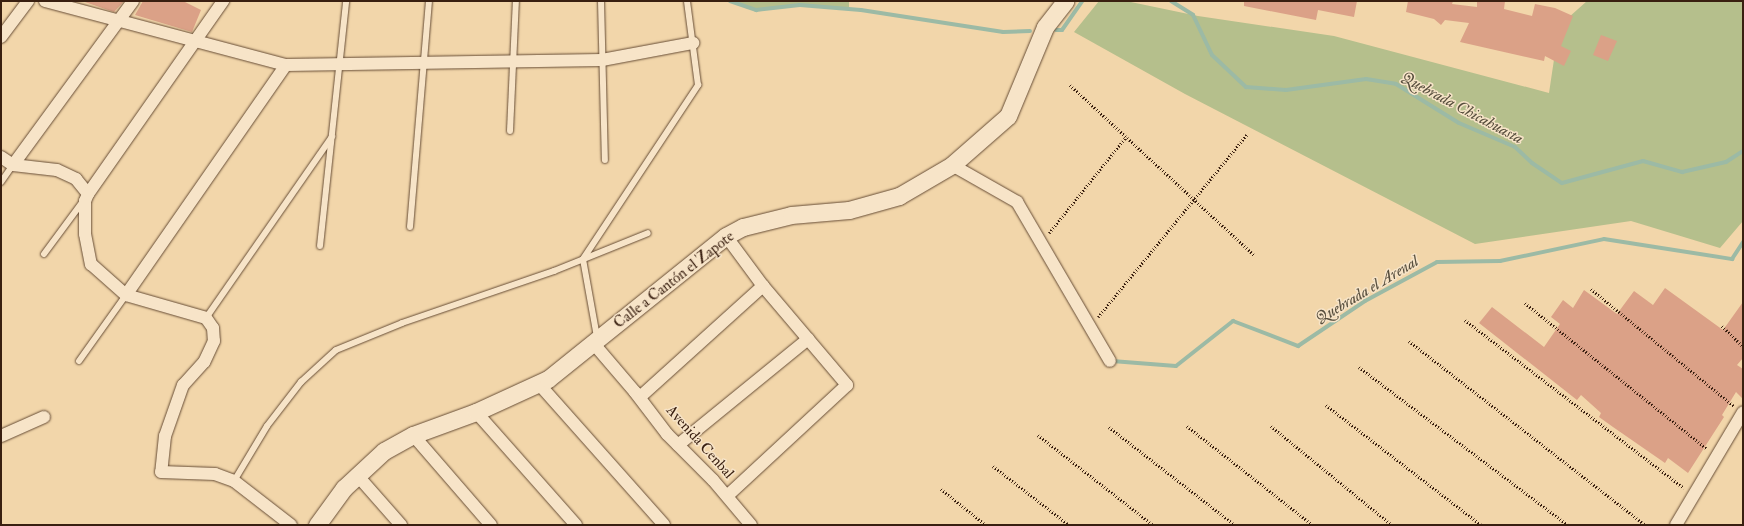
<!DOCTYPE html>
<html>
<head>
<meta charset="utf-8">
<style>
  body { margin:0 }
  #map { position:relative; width:1744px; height:526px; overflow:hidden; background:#f2d6aa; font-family:"IM FELL Double Pica",serif }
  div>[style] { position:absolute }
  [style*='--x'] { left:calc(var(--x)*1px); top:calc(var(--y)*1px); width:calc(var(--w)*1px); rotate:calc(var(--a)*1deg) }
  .green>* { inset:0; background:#b5bf8c }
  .stream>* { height:4px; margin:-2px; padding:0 2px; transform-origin:2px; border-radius:2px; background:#9cbaa5 }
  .building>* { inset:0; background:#dba187 }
  .path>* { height:2.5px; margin-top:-1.25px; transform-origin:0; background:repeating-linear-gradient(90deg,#391f10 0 1px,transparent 0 3px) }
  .roads { filter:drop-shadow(0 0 1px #674d36) drop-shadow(0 0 1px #674d36) }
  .lane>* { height:6px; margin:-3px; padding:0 3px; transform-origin:3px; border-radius:3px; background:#f7e4c8 }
  .street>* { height:12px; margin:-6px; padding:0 6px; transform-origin:6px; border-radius:6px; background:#f7e4c8 }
  .secondary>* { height:17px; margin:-8.5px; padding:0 8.5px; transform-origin:8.5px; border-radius:8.5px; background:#f7e4c8 }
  span { translate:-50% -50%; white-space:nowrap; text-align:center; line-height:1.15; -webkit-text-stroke:3px #f7e4c8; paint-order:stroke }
  .street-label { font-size:15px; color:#391f10 }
  .water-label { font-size:16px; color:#574e3d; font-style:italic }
  .frame { position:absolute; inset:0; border:2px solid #391f10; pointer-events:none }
</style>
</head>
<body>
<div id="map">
  <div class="green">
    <div style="clip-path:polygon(729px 1px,849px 1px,849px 9px,800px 5px,753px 9px)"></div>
    <div style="clip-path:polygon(1099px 1px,1126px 1px,1198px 16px,1334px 36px,1549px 93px,1559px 26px,1587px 1px,1743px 1px,1743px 221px,1720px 248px,1631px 221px,1475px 244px,1185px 94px,1074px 32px)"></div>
  </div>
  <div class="stream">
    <div style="--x:730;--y:1;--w:28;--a:19"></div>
    <div style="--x:756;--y:10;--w:44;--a:-6.5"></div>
    <div style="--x:800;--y:5;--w:61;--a:4.7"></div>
    <div style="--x:861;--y:10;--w:144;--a:8.8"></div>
    <div style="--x:1003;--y:32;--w:27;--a:-2"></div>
    <div style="--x:1171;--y:1;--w:26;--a:32"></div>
    <div style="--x:1193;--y:15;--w:44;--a:64.6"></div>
    <div style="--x:1212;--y:55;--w:47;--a:43.3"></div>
    <div style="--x:1246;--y:87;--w:40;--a:4.3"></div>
    <div style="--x:1286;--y:90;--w:81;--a:-7.8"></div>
    <div style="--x:1366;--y:79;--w:30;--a:9"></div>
    <div style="--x:1396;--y:84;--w:74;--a:31.8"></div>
    <div style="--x:1459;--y:123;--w:61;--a:23.2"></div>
    <div style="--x:1515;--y:147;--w:23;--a:43"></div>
    <div style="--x:1532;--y:163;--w:36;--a:34"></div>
    <div style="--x:1562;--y:183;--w:84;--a:-15.2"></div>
    <div style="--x:1643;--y:161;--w:41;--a:15.8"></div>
    <div style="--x:1682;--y:172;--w:45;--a:-12.8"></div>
    <div style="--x:1726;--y:162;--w:20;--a:-33"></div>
    <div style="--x:1056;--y:30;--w:6;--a:0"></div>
    <div style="--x:1062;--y:30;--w:35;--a:-55"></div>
    <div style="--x:1112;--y:361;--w:64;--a:4.5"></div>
    <div style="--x:1176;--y:366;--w:73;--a:-38.3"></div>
    <div style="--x:1233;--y:321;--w:70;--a:21"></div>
    <div style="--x:1298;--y:346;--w:81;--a:-33.9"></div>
    <div style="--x:1365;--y:301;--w:82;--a:-28.4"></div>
    <div style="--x:1437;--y:262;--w:63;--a:-0.9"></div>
    <div style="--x:1500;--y:261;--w:106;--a:-11.9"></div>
    <div style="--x:1604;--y:239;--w:130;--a:8.9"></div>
    <div style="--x:1732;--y:259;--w:20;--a:-57"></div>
  </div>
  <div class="building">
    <div style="clip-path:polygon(82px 1px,124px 1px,114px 12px)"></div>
    <div style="clip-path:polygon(143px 1px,183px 1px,201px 10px,192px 32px,135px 15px)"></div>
    <div style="clip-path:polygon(1244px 1px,1357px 1px,1354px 17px,1318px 10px,1316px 20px,1244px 6px)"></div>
    <div style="clip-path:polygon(1408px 1px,1453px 1px,1452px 4px,1477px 7px,1477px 1px,1505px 1px,1504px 9px,1532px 16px,1535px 4px,1555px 8px,1573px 16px,1561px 46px,1571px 51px,1564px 66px,1545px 56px,1544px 61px,1460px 42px,1469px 23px,1445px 20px,1441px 25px,1434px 19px,1406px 12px)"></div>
    <div style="clip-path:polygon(1601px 35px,1617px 41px,1608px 61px,1593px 55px)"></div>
    <div style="clip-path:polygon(1665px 288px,1723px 330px,1743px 302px,1743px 358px,1737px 365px,1743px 369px,1743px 399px,1736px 392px,1722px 415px,1724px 417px,1688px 473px,1668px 458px,1665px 463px,1613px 427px,1599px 417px,1601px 413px,1581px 395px,1577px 400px,1479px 323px,1492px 307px,1544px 347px,1560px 324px,1551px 317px,1563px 300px,1573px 308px,1584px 290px,1617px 314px,1634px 291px,1653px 305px)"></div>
  </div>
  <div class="path">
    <div style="--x:1070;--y:85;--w:251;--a:42.7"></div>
    <div style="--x:1049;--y:233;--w:123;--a:-51.3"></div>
    <div style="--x:1591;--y:289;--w:185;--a:39.3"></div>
    <div style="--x:1525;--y:303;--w:233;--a:38.7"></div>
    <div style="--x:1098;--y:317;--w:236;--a:-50.8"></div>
    <div style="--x:1465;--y:320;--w:276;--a:37.5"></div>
    <div style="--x:1722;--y:326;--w:29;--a:44"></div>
    <div style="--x:1409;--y:341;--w:299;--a:37.9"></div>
    <div style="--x:1359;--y:367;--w:262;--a:37.1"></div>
    <div style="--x:1326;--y:405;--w:196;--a:37.7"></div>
    <div style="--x:1187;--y:426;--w:160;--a:38.2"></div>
    <div style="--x:1271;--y:426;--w:156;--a:39.3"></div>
    <div style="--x:1109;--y:427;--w:160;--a:37.9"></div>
    <div style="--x:1038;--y:435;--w:146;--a:38"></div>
    <div style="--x:993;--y:466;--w:96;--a:37.8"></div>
    <div style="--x:941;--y:489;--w:58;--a:38.7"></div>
  </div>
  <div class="roads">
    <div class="lane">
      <div style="--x:601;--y:1;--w:159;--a:88.6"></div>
      <div style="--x:510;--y:131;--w:130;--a:-87.4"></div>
      <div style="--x:1;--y:182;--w:21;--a:-55"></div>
      <div style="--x:410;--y:227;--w:227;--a:-85.2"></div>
      <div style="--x:320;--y:246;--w:246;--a:-83.9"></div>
      <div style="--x:44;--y:254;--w:67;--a:-53.5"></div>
      <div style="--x:206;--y:318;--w:221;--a:-55.2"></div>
      <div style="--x:597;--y:337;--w:79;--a:-100.2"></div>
      <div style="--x:583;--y:259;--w:209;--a:-56.5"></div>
      <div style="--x:698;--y:85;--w:85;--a:-97.5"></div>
      <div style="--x:79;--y:361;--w:81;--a:-54.5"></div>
      <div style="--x:234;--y:481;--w:64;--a:-59"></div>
      <div style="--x:267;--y:426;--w:56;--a:-52.3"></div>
      <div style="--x:301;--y:382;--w:47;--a:-42.4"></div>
      <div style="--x:336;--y:350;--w:71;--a:-22.2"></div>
      <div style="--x:402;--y:323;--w:161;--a:-18.9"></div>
      <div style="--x:554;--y:271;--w:101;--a:-22"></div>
    </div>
    <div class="street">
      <div style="--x:45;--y:1;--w:249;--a:14.9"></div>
      <div style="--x:1;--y:37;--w:45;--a:-53.1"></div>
      <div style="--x:1;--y:157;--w:14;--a:34"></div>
      <div style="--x:13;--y:165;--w:44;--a:6.5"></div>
      <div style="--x:57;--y:170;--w:21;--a:25"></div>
      <div style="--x:76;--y:179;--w:19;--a:51"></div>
      <div style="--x:88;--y:194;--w:8;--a:113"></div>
      <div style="--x:85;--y:201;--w:33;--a:90"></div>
      <div style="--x:85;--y:234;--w:31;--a:79"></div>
      <div style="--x:91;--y:264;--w:47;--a:41.5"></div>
      <div style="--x:126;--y:295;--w:83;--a:16"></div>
      <div style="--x:206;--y:318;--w:12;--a:55"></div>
      <div style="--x:213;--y:328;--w:13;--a:86"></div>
      <div style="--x:214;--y:341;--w:23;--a:115"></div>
      <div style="--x:204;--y:362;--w:31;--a:132"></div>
      <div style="--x:183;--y:385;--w:54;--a:109.4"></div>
      <div style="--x:165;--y:436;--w:36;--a:96"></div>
      <div style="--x:161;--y:472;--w:54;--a:2.1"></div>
      <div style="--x:215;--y:474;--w:20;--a:20"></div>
      <div style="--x:234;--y:481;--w:72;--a:37.7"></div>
      <div style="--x:13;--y:165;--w:203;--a:-53.8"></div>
      <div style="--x:952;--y:165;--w:75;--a:29.6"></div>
      <div style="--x:1017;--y:202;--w:184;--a:59.7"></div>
      <div style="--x:88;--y:194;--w:236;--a:-55"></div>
      <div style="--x:726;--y:236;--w:62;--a:53.5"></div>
      <div style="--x:763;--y:286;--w:130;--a:49.7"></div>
      <div style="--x:847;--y:385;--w:163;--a:137.2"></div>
      <div style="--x:126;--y:295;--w:280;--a:-55.2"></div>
      <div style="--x:286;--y:65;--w:316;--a:-0.9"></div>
      <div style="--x:602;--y:60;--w:93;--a:-10.6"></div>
      <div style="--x:594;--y:344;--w:63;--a:49.5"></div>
      <div style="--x:635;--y:392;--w:53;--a:52.7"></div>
      <div style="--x:667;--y:434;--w:65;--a:45"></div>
      <div style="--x:713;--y:480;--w:59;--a:49.8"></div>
      <div style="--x:539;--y:384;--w:188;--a:48.4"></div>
      <div style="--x:640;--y:397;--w:166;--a:-42.1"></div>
      <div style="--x:476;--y:412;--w:151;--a:48.5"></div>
      <div style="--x:413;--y:435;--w:119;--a:49.1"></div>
      <div style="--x:1;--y:436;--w:47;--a:-23.8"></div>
      <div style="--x:678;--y:445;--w:168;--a:-39.2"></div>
      <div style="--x:357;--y:475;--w:67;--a:48.7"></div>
      <div style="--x:1676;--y:525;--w:131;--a:-59.3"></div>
    </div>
    <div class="secondary">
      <div style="--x:317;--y:525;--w:46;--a:-53.9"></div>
      <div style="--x:344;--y:488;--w:54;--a:-42.8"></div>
      <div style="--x:384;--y:451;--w:33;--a:-29"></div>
      <div style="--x:413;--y:435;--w:67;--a:-20.1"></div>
      <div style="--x:476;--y:412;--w:79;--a:-24.6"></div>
      <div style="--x:548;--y:379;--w:228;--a:-38.8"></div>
      <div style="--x:726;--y:236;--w:19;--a:-28"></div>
      <div style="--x:743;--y:227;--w:49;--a:-14"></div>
      <div style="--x:791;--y:215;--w:58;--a:-4.9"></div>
      <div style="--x:849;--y:210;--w:52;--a:-15.6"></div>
      <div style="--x:899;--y:196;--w:61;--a:-30.3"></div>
      <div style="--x:952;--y:165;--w:74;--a:-41.2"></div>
      <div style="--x:1008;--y:116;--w:96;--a:-67.4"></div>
      <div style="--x:1045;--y:27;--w:33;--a:-52"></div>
    </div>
  </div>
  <div class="street-label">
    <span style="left:674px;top:280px;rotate:-38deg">Calle a Cantón el Zapote</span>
    <span style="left:700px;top:442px;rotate:48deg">Avenida Cenbal</span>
  </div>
  <div class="water-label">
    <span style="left:1462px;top:108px;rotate:28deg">Quebrada Chicahuasta</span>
    <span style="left:1367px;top:290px;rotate:-31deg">Quebrada el Arenal</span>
  </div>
  <div class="frame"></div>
</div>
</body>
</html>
